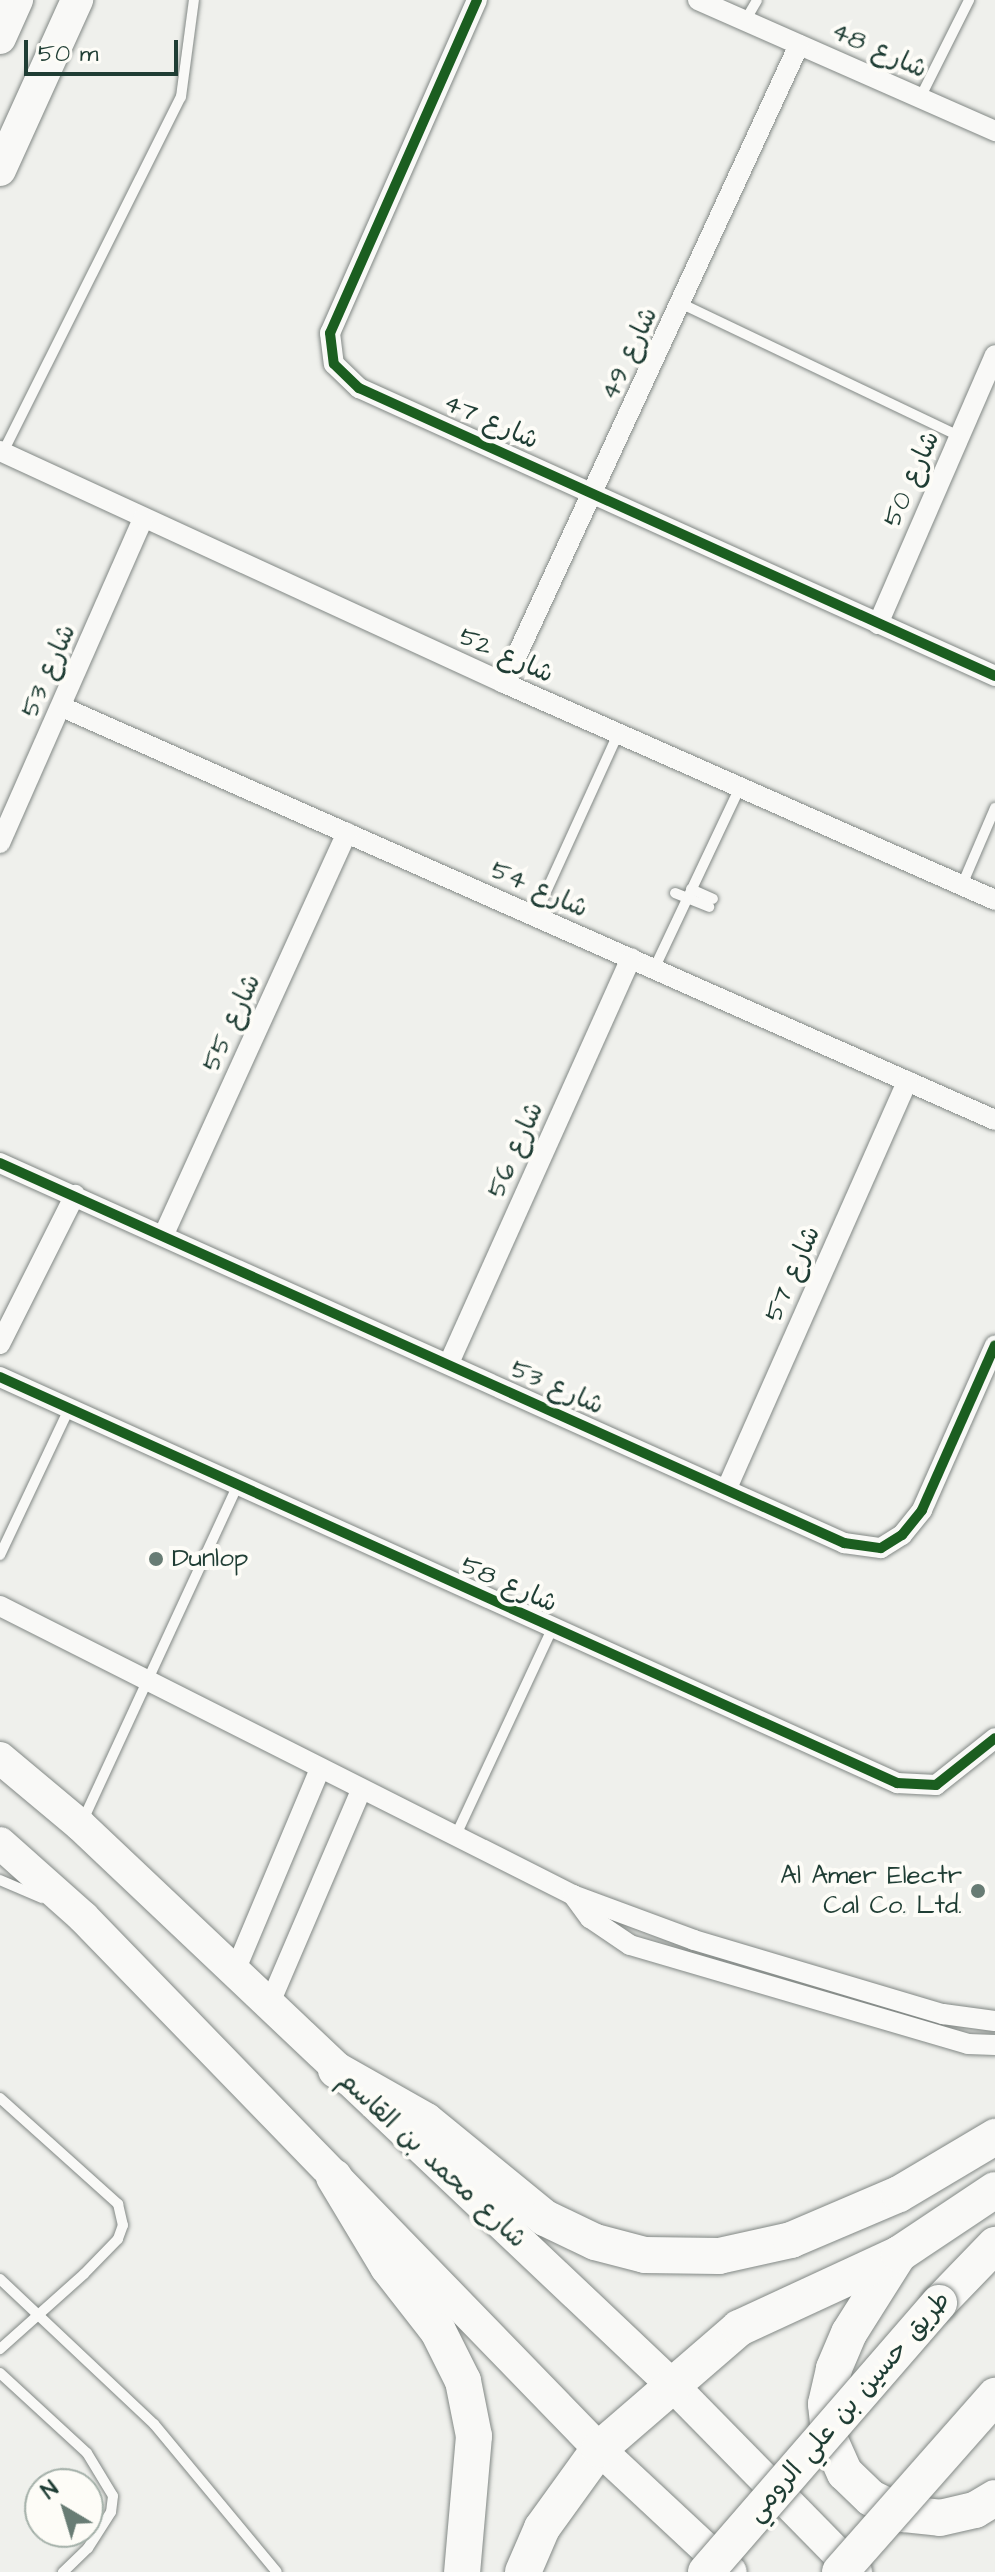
<!DOCTYPE html>
<html>
<head>
<meta charset="utf-8">
<style>
  body { margin:0 }
  #map { position:relative; width:995px; height:2572px; overflow:hidden; background:#eff0ec; font-family:"Architects Daughter","Playpen Sans Arabic",sans-serif }
  div>[style] { position:absolute }
  [style*='--x'] { left:calc(var(--x)*1px); top:calc(var(--y)*1px); width:calc(var(--w)*1px); rotate:calc(var(--a)*1deg) }
  .roads { filter:drop-shadow(0 0 2px #828885) drop-shadow(0 0 2px #828885) }
  .lane>* { height:10px; margin:-5px; padding:0 5px; transform-origin:5px; border-radius:5px; background:#f9f9f7 }
  .street>* { height:20px; margin:-10px; padding:0 10px; transform-origin:10px; border-radius:10px; background:#f9f9f7 }
  .primary>* { height:32px; margin:-16px; padding:0 16px; transform-origin:16px; border-radius:16px; background:#f9f9f7 }
  .highway>* { height:36px; margin:-18px; padding:0 18px; transform-origin:18px; border-radius:18px; background:#f9f9f7 }
  .bridges { filter:drop-shadow(0 0 2px #828885) drop-shadow(0 0 2px #828885) }
  .highway-bridge>* { height:36px; margin:-18px; padding:0 18px; transform-origin:18px; border-radius:18px; background:#f9f9f7 }
  .cycleway>* { height:10px; margin:-5px; padding:0 5px; transform-origin:5px; border-radius:5px; background:#1b5e20 }
  .dots>* { width:22px; height:22px; translate:-50% -50%; box-sizing:border-box; border:4px solid #fdfcf7; border-radius:50% }
  span { translate:-50% -50%; white-space:nowrap; text-align:center; line-height:1.15; -webkit-text-stroke:8px #fdfcf7; paint-order:stroke }
  .street-label { font-size:26px; color:#1f3d34 }
  .poi-label { font-size:26px; color:#1f3d34 }
  .left { translate:0 -50%; text-align:left }
  .right { translate:-100% -50%; text-align:right }
  .north { position:absolute; left:24px; top:2468px; width:80px; height:80px; box-sizing:border-box; background:#fdfcf7; border:2px solid #a4b0a9; border-radius:50%; rotate:322deg; font-size:22px; font-weight:700; line-height:32px; text-align:center; color:#1f3d34 }
  .north::after { content:''; display:block; margin:auto; width:28px; height:36px; background:#687c74; clip-path:polygon(50% 0,100% 100%,50% 72%,0 100%) }
  .scale { position:absolute; left:24px; top:40px; width:154px; height:36px; box-sizing:border-box; border:4px solid #1f3d34; border-top:0; padding-left:10px; font-size:24px; line-height:28px; white-space:nowrap; color:#1f3d34; -webkit-text-stroke:6px #fdfcf7; paint-order:stroke }
</style>
</head>
<body>
<div id="map">
  <div class="roads">
    <div class="lane">
      <div style="--x:745;--y:21;--w:24;--a:-60"></div>
      <div style="--x:920;--y:98;--w:110;--a:-63.4"></div>
      <div style="--x:682;--y:304;--w:307;--a:25.5"></div>
      <div style="--x:3;--y:452;--w:397;--a:-63.4"></div>
      <div style="--x:181;--y:97;--w:98;--a:-82.4"></div>
      <div style="--x:962;--y:885;--w:84;--a:-66.8"></div>
      <div style="--x:691;--y:889;--w:24;--a:24"></div>
      <div style="--x:675;--y:893;--w:37;--a:22"></div>
      <div style="--x:535;--y:916;--w:200;--a:-65.5"></div>
      <div style="--x:654;--y:969;--w:201;--a:-64.7"></div>
      <div style="--x:0;--y:1555;--w:159;--a:-64.7"></div>
      <div style="--x:83;--y:1820;--w:368;--a:-65.2"></div>
      <div style="--x:455;--y:1837;--w:230;--a:-65"></div>
      <div style="--x:0;--y:1880;--w:46;--a:23.2"></div>
      <div style="--x:0;--y:2098;--w:159;--a:41.9"></div>
      <div style="--x:118;--y:2204;--w:22;--a:77"></div>
      <div style="--x:123;--y:2225;--w:15;--a:110"></div>
      <div style="--x:118;--y:2239;--w:49;--a:134.2"></div>
      <div style="--x:84;--y:2274;--w:113;--a:138.2"></div>
      <div style="--x:0;--y:2279;--w:212;--a:43.3"></div>
      <div style="--x:154;--y:2424;--w:192;--a:50.3"></div>
      <div style="--x:0;--y:2373;--w:118;--a:42.6"></div>
      <div style="--x:87;--y:2453;--w:50;--a:58.8"></div>
      <div style="--x:113;--y:2496;--w:16;--a:97"></div>
      <div style="--x:111;--y:2512;--w:43;--a:122.6"></div>
      <div style="--x:88;--y:2548;--w:35;--a:136"></div>
    </div>
    <div class="street">
      <div style="--x:477;--y:0;--w:364;--a:113.8"></div>
      <div style="--x:330;--y:333;--w:31;--a:83"></div>
      <div style="--x:334;--y:364;--w:35;--a:44"></div>
      <div style="--x:359;--y:388;--w:698;--a:24.36"></div>
      <div style="--x:698;--y:0;--w:325;--a:23.8"></div>
      <div style="--x:0;--y:451;--w:555;--a:24.72"></div>
      <div style="--x:504;--y:683;--w:537;--a:23.84"></div>
      <div style="--x:878;--y:624;--w:293;--a:-66.5"></div>
      <div style="--x:504;--y:683;--w:703;--a:-65.19"></div>
      <div style="--x:62;--y:707;--w:1020;--a:23.88"></div>
      <div style="--x:0;--y:843;--w:354;--a:-66.2"></div>
      <div style="--x:0;--y:1163;--w:926;--a:24.24"></div>
      <div style="--x:844;--y:1543;--w:37;--a:8"></div>
      <div style="--x:881;--y:1548;--w:25;--a:-32"></div>
      <div style="--x:902;--y:1535;--w:32;--a:-51"></div>
      <div style="--x:922;--y:1510;--w:180;--a:-66.1"></div>
      <div style="--x:164;--y:1234;--w:441;--a:-65.5"></div>
      <div style="--x:0;--y:1344;--w:167;--a:-63.3"></div>
      <div style="--x:449;--y:1363;--w:444;--a:-65.8"></div>
      <div style="--x:0;--y:1377;--w:985;--a:24.35"></div>
      <div style="--x:897;--y:1783;--w:39;--a:3"></div>
      <div style="--x:936;--y:1785;--w:75;--a:-38.5"></div>
      <div style="--x:727;--y:1488;--w:445;--a:-66.1"></div>
      <div style="--x:0;--y:1606;--w:642;--a:26.76"></div>
      <div style="--x:573;--y:1895;--w:129;--a:20.4"></div>
      <div style="--x:694;--y:1940;--w:260;--a:16.6"></div>
      <div style="--x:943;--y:2014;--w:52;--a:7.7"></div>
      <div style="--x:573;--y:1895;--w:29;--a:54"></div>
      <div style="--x:590;--y:1918;--w:48;--a:34"></div>
      <div style="--x:630;--y:1945;--w:352;--a:16.3"></div>
      <div style="--x:968;--y:2044;--w:27;--a:2"></div>
      <div style="--x:235;--y:1971;--w:219;--a:-67.2"></div>
      <div style="--x:269;--y:2005;--w:234;--a:-66.8"></div>
    </div>
    <div class="primary">
      <div style="--x:0;--y:38;--w:42;--a:-65.9"></div>
      <div style="--x:0;--y:170;--w:187;--a:-65.6"></div>
      <div style="--x:0;--y:1758;--w:104;--a:39.9"></div>
      <div style="--x:80;--y:1825;--w:818;--a:43.41"></div>
      <div style="--x:674;--y:2387;--w:260;--a:45.5"></div>
      <div style="--x:0;--y:1843;--w:111;--a:41.7"></div>
      <div style="--x:83;--y:1917;--w:741;--a:45.87"></div>
      <div style="--x:599;--y:2449;--w:180;--a:43"></div>
    </div>
    <div class="highway">
      <div style="--x:336;--y:2070;--w:103;--a:29.5"></div>
      <div style="--x:426;--y:2121;--w:154;--a:39.2"></div>
      <div style="--x:545;--y:2218;--w:55;--a:25.6"></div>
      <div style="--x:595;--y:2242;--w:52;--a:14.6"></div>
      <div style="--x:645;--y:2255;--w:74;--a:0.8"></div>
      <div style="--x:719;--y:2256;--w:74;--a:-12.5"></div>
      <div style="--x:791;--y:2240;--w:117;--a:-23.1"></div>
      <div style="--x:899;--y:2194;--w:112;--a:-30.7"></div>
      <div style="--x:334;--y:2177;--w:105;--a:59"></div>
      <div style="--x:388;--y:2267;--w:81;--a:52"></div>
      <div style="--x:438;--y:2331;--w:56;--a:63.4"></div>
      <div style="--x:463;--y:2381;--w:56;--a:78.7"></div>
      <div style="--x:474;--y:2436;--w:137;--a:95"></div>
      <div style="--x:899;--y:2254;--w:93;--a:122.3"></div>
      <div style="--x:849;--y:2333;--w:39;--a:113"></div>
      <div style="--x:834;--y:2369;--w:36;--a:103"></div>
      <div style="--x:826;--y:2404;--w:36;--a:84"></div>
      <div style="--x:830;--y:2440;--w:36;--a:66"></div>
      <div style="--x:845;--y:2473;--w:36;--a:44"></div>
      <div style="--x:871;--y:2498;--w:37;--a:26"></div>
      <div style="--x:904;--y:2514;--w:36;--a:6"></div>
      <div style="--x:940;--y:2518;--w:36;--a:-13"></div>
      <div style="--x:975;--y:2510;--w:23;--a:-31"></div>
      <div style="--x:939;--y:2303;--w:81;--a:-46"></div>
      <div style="--x:523;--y:2572;--w:48;--a:-66.6"></div>
      <div style="--x:542;--y:2528;--w:97;--a:-54.2"></div>
      <div style="--x:599;--y:2449;--w:185;--a:-40.8"></div>
      <div style="--x:739;--y:2328;--w:176;--a:-24.8"></div>
      <div style="--x:899;--y:2254;--w:115;--a:-33.7"></div>
    </div>
  </div>
  <div class="bridges">
    <div class="highway-bridge">
      <div style="--x:706;--y:2572;--w:356;--a:-49.1"></div>
      <div style="--x:840;--y:2572;--w:235;--a:-48.6"></div>
    </div>
  </div>
  <div class="cycleway">
    <div style="--x:477;--y:0;--w:364;--a:113.8"></div>
    <div style="--x:330;--y:333;--w:31;--a:83"></div>
    <div style="--x:334;--y:364;--w:35;--a:44"></div>
    <div style="--x:359;--y:388;--w:698;--a:24.36"></div>
    <div style="--x:0;--y:1163;--w:926;--a:24.24"></div>
    <div style="--x:844;--y:1543;--w:37;--a:8"></div>
    <div style="--x:881;--y:1548;--w:25;--a:-32"></div>
    <div style="--x:902;--y:1535;--w:32;--a:-51"></div>
    <div style="--x:922;--y:1510;--w:180;--a:-66.1"></div>
    <div style="--x:0;--y:1377;--w:985;--a:24.35"></div>
    <div style="--x:897;--y:1783;--w:39;--a:3"></div>
    <div style="--x:936;--y:1785;--w:75;--a:-38.5"></div>
  </div>
  <div class="dots">
    <div style="left:156px;top:1559px;background:#687c74"></div>
    <div style="left:978px;top:1891px;background:#687c74"></div>
  </div>
  <div class="street-label">
    <span style="left:879px;top:51px;rotate:24deg">شارع 48</span>
    <span style="left:630px;top:354px;rotate:-65deg">شارع 49</span>
    <span style="left:491px;top:422px;rotate:24deg">شارع 47</span>
    <span style="left:912px;top:479px;rotate:-66deg">شارع 50</span>
    <span style="left:506px;top:656px;rotate:24deg">شارع 52</span>
    <span style="left:49px;top:671px;rotate:-66deg">شارع 53</span>
    <span style="left:539px;top:890px;rotate:24deg">شارع 54</span>
    <span style="left:232px;top:1023px;rotate:-65deg">شارع 55</span>
    <span style="left:516px;top:1150px;rotate:-66deg">شارع 56</span>
    <span style="left:793px;top:1274px;rotate:-66deg">شارع 57</span>
    <span style="left:557px;top:1388px;rotate:24deg">شارع 53</span>
    <span style="left:509px;top:1585px;rotate:24deg">شارع 58</span>
    <span style="left:432px;top:2160px;rotate:43deg">شارع محمد بن القاسم</span>
    <span style="left:849px;top:2407px;rotate:-49deg">طريق حسين بن علي الرومي</span>
  </div>
  <div class="poi-label">
    <span class="left" style="left:172px;top:1559px">Dunlop</span>
    <span class="right" style="left:962px;top:1891px">Al Amer Electr<br>Cal Co. Ltd.</span>
  </div>
  <div class="north">N</div>
  <div class="scale">50 m</div>
</div>
</body>
</html>
